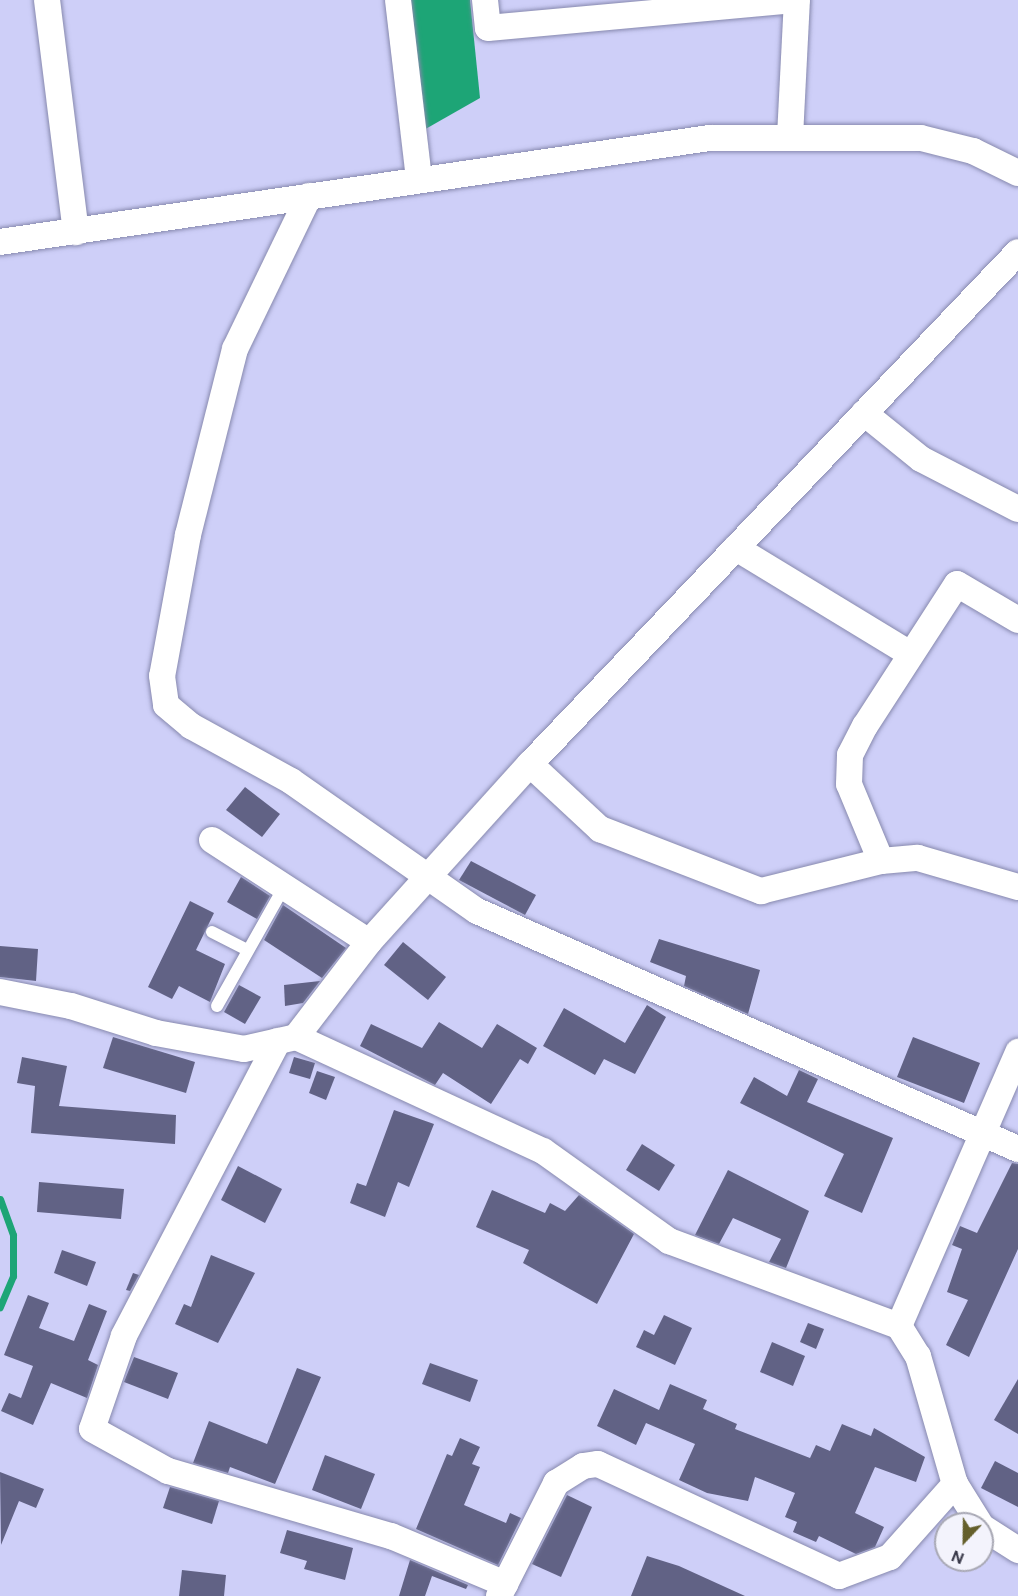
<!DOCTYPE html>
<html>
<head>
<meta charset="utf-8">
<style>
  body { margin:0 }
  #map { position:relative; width:1018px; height:1596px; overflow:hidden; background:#cecff8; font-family:"DM Sans",sans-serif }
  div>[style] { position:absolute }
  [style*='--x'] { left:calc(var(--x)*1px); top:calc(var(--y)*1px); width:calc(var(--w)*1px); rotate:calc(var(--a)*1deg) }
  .water>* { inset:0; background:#1da576 }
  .stream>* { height:7px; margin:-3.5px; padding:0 3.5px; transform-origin:3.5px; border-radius:3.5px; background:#1da576 }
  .building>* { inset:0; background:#616285 }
  .roads { filter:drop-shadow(0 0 2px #8789ae) drop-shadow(0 0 2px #8789ae) }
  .lane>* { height:12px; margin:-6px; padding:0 6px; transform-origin:6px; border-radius:6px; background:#fff }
  .street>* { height:26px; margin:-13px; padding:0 13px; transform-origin:13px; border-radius:13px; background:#fff }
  span { translate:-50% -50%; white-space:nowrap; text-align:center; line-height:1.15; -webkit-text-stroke:6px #f3f3fc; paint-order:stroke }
  .north { position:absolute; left:934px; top:1512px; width:60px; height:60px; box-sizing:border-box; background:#f3f3fc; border:2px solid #a8a8b4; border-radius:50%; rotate:202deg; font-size:16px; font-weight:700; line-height:24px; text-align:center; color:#373747 }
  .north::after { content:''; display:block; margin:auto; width:21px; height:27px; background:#645f2b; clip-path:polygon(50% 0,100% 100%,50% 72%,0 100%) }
</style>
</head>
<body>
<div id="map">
  <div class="water">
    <div style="clip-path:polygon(406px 0,470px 0,480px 98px,422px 131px)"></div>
  </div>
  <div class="stream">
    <div style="--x:0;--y:1199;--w:38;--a:70"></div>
    <div style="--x:13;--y:1235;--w:41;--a:90"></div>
    <div style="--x:13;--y:1276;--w:34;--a:113"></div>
  </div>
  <div class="building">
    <div style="clip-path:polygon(245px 787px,280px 814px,262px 837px,226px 810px)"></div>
    <div style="clip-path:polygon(471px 861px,536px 895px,525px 915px,459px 880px)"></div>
    <div style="clip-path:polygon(241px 877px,270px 896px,257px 919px,227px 902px)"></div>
    <div style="clip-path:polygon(190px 901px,214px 913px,196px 950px,225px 964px,210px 1002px,179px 986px,172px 999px,148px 987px)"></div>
    <div style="clip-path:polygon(283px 905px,346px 948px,322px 978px,264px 940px)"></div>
    <div style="clip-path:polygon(659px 939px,760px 970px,748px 1014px,684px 986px,686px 976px,650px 962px)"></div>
    <div style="clip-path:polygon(403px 942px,446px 977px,428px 1000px,384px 965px)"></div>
    <div style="clip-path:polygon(0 946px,38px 949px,36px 981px,0 977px)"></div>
    <div style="clip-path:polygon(320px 981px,303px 1003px,285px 1006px,284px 985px)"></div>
    <div style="clip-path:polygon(239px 985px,261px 997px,245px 1024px,224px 1012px)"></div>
    <div style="clip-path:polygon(647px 1005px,666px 1017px,635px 1074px,604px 1059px,595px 1075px,543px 1046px,564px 1008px,625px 1043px)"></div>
    <div style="clip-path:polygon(439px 1022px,482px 1048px,497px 1024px,537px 1048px,528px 1064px,520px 1059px,491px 1104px,443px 1073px,435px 1085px,360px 1046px,371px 1024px,422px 1048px)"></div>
    <div style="clip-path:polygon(113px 1037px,195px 1062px,186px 1093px,103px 1068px)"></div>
    <div style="clip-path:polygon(913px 1037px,980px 1063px,964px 1103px,897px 1077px)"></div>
    <div style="clip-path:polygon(22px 1057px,67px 1066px,59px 1106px,176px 1115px,175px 1144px,31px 1133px,35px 1086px,17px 1083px)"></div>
    <div style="clip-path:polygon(294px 1057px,315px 1063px,310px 1079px,289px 1073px)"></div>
    <div style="clip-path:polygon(799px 1070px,818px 1079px,807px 1102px,893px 1138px,862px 1213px,824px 1196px,844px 1154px,740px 1103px,754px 1077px,787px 1096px)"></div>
    <div style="clip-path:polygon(317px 1071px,335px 1077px,326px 1100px,309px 1093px)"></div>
    <div style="clip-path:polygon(394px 1110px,434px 1124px,409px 1187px,398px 1182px,385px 1217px,350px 1203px,357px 1183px,366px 1186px)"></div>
    <div style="clip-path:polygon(642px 1144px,675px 1165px,659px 1191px,626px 1170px)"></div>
    <div style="clip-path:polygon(1012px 1163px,1018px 1164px,1018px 1249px,969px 1357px,946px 1345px,968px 1300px,947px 1292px,962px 1249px,952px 1245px,960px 1226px,977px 1233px)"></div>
    <div style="clip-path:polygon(238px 1166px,282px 1189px,265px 1223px,221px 1200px)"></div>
    <div style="clip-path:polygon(728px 1170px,809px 1211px,786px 1268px,769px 1262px,781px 1239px,733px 1218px,719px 1244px,695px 1235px)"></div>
    <div style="clip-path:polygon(39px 1182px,124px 1189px,121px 1219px,37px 1212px)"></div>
    <div style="clip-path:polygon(492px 1190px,545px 1213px,550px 1203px,565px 1211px,579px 1195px,634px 1234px,597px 1304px,523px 1263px,529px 1250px,476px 1227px)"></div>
    <div style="clip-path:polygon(62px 1250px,96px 1262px,87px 1286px,54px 1273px)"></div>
    <div style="clip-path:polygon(211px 1255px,255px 1273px,218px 1343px,175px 1324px,184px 1304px,191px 1307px)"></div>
    <div style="clip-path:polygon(133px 1273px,139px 1275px,130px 1291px,126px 1290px)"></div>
    <div style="clip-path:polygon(28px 1295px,49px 1303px,39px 1328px,74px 1341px,89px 1304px,107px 1311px,88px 1360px,98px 1365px,87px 1398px,51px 1383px,33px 1425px,1px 1411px,9px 1393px,21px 1398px,33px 1366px,4px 1355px)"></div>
    <div style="clip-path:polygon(664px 1315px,692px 1328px,675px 1365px,636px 1347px,644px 1330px,654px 1335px)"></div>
    <div style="clip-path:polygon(808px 1323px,824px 1329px,816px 1349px,800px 1342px)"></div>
    <div style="clip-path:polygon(772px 1342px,805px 1356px,793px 1386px,760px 1372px)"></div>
    <div style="clip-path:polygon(134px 1357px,178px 1373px,168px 1399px,124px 1382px)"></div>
    <div style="clip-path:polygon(430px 1363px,478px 1380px,470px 1402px,422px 1384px)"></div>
    <div style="clip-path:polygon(297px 1368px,321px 1377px,275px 1484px,230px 1467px,228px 1473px,193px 1463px,209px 1421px,267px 1444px)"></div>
    <div style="clip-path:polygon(1018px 1379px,1018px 1434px,994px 1420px)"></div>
    <div style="clip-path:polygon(670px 1384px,707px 1400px,703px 1409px,737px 1424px,735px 1429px,810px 1458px,816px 1445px,830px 1451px,842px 1424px,871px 1436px,874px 1428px,925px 1457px,916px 1482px,875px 1467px,855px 1513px,884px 1527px,875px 1547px,856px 1554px,819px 1536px,816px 1542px,793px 1532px,797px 1522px,785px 1517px,795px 1493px,755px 1477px,748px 1501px,707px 1493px,679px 1480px,695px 1444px,646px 1423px,636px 1445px,597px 1426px,614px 1389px,659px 1410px)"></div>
    <div style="clip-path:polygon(460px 1438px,480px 1447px,472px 1464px,480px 1467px,464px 1505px,506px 1523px,510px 1513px,521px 1518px,498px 1565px,416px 1529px,447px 1454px,452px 1456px)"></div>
    <div style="clip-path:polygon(325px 1455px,375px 1474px,361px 1509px,312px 1490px)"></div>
    <div style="clip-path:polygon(995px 1461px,1018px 1473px,1018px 1507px,981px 1488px)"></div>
    <div style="clip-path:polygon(0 1472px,44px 1489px,36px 1508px,19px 1501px,1px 1545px)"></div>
    <div style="clip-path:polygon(170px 1487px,219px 1501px,212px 1524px,163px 1508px)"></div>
    <div style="clip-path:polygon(567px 1495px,592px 1507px,561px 1577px,532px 1564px)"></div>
    <div style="clip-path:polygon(287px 1530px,353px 1548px,345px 1580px,304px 1569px,307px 1561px,280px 1553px)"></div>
    <div style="clip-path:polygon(647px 1556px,679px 1566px,745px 1596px,631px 1596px)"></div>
    <div style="clip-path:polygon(410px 1560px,468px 1585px,466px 1589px,432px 1576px,425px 1596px,399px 1596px)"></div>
    <div style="clip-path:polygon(182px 1570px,226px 1575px,224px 1596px,179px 1596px)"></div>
  </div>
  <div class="roads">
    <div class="lane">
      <div style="--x:212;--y:932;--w:38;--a:27"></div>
      <div style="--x:217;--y:1006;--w:137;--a:-60.6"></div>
    </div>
    <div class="street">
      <div style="--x:47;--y:0;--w:234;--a:82.9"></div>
      <div style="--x:398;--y:0;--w:180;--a:83.3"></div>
      <div style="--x:485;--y:0;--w:28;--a:84"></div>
      <div style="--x:488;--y:28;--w:310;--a:-5.2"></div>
      <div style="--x:790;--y:137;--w:137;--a:-87.1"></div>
      <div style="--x:309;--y:196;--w:170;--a:115.8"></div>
      <div style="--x:235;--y:349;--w:192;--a:104.2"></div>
      <div style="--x:188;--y:535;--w:143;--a:100.4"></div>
      <div style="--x:162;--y:676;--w:29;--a:82"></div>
      <div style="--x:166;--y:705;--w:33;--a:40"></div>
      <div style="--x:191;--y:726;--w:114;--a:28.8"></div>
      <div style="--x:291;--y:781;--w:227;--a:35"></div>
      <div style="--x:477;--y:911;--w:591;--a:23.75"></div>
      <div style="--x:0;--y:242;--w:717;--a:-8.34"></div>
      <div style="--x:709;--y:138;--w:212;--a:0"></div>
      <div style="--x:921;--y:138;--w:54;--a:14"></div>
      <div style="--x:973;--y:151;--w:50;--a:26.1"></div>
      <div style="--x:864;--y:413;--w:73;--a:38.9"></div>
      <div style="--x:921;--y:459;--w:109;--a:27.3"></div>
      <div style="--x:736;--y:548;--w:204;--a:31.3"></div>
      <div style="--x:530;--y:764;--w:96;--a:42.9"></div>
      <div style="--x:600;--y:829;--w:173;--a:21.1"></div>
      <div style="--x:761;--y:891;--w:124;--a:-14"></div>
      <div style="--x:881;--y:861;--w:37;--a:-5"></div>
      <div style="--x:918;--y:858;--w:104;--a:16.2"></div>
      <div style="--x:212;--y:840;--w:187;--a:33"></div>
      <div style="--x:881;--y:861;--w:83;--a:-112.6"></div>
      <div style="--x:849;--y:784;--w:29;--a:-88"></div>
      <div style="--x:850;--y:755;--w:33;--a:-63"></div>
      <div style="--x:865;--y:726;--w:169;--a:-57.1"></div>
      <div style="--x:957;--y:584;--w:71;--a:30.5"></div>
      <div style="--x:0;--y:992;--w:72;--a:11.2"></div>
      <div style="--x:71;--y:1006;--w:89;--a:17.6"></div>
      <div style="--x:156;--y:1033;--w:89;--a:10.3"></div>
      <div style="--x:244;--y:1049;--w:53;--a:-13"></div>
      <div style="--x:296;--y:1037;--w:272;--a:24.8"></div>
      <div style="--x:543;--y:1151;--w:155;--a:35.5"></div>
      <div style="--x:669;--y:1241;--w:245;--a:20.3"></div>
      <div style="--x:899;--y:1326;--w:36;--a:58"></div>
      <div style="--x:918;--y:1356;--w:133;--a:73.9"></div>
      <div style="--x:955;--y:1484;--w:47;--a:58"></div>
      <div style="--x:296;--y:1037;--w:120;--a:-52.5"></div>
      <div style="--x:369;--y:942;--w:240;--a:-47.9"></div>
      <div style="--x:530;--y:764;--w:707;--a:-46.37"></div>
      <div style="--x:278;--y:1041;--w:333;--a:117.6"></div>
      <div style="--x:124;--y:1336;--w:98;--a:109"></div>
      <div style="--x:92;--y:1429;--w:87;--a:28.9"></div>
      <div style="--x:168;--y:1471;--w:232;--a:16.3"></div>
      <div style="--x:391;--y:1536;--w:124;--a:22.8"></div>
      <div style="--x:899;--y:1326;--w:299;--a:-66.5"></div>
      <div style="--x:982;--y:1527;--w:43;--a:32.6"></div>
      <div style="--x:499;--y:1596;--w:127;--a:-63.2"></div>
      <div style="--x:556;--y:1483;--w:32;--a:-32"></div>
      <div style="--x:583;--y:1466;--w:15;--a:-8"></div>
      <div style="--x:598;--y:1464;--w:266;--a:24.9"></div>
      <div style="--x:839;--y:1576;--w:54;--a:-20.4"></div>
      <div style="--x:890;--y:1557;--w:98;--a:-48.3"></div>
    </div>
  </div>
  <div class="north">N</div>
</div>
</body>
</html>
